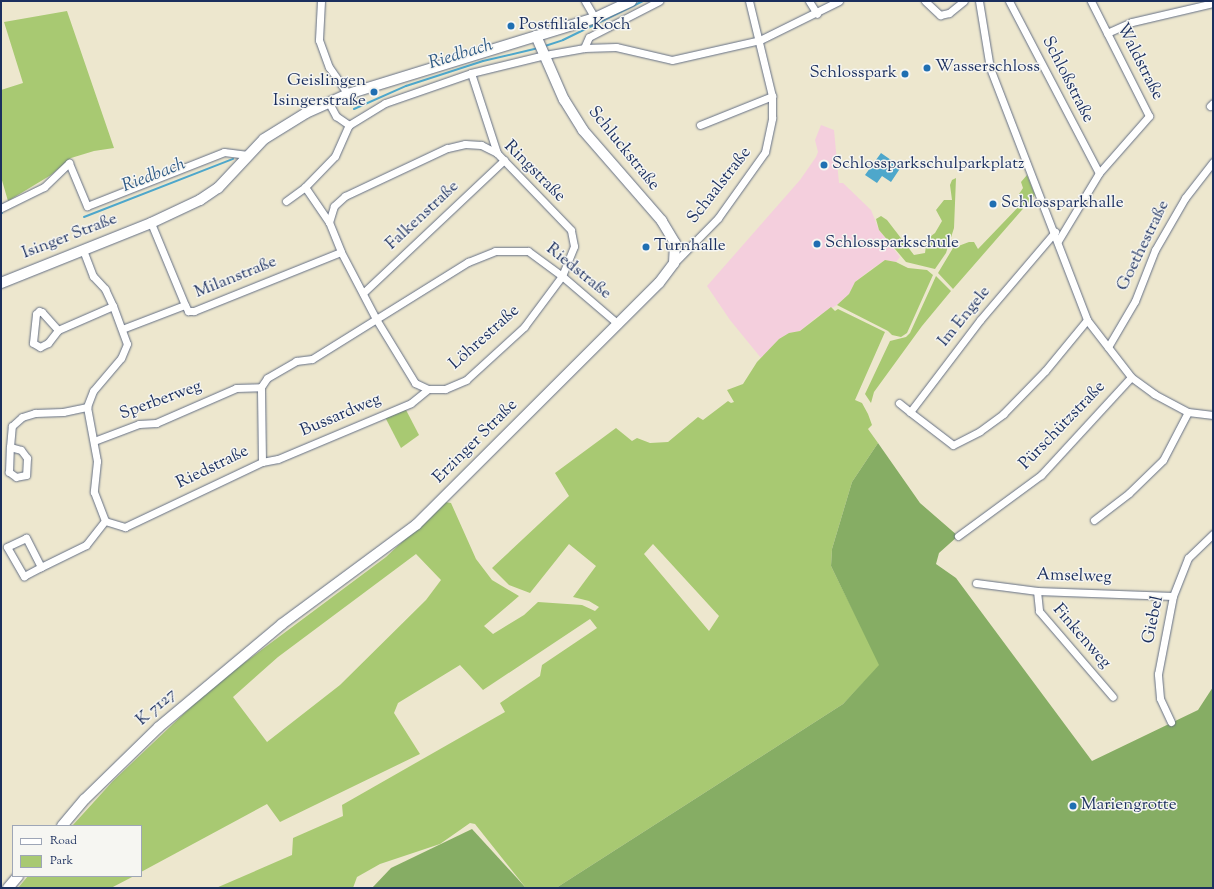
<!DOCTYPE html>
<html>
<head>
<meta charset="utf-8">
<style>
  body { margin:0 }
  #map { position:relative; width:1214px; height:889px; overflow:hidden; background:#ede7ce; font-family:"Sorts Mill Goudy",serif }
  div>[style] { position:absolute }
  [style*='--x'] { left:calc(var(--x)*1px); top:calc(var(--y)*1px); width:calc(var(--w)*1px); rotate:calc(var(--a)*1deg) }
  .built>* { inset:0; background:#f4cfdd }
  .green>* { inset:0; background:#a8c972 }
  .forest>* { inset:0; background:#86ad64 }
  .water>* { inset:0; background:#4ea7cb }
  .stream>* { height:2px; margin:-1px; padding:0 1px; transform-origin:1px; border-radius:1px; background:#4ea7cb }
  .roads { filter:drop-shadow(0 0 1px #646f85) drop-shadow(0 0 1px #646f85) }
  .street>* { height:7px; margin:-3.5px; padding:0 3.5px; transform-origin:3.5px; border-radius:3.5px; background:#fff }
  .secondary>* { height:10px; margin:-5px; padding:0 5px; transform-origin:5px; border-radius:5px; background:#fff }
  .dots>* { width:11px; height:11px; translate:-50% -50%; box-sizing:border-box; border:2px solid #f6f6f2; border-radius:50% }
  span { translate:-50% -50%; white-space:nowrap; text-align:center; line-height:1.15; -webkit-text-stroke:3px #f6f6f2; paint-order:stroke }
  .poi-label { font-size:17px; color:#1b2f5e }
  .left { translate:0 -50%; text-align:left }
  .right { translate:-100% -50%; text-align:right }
  .street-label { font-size:17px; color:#1b2f5e }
  .water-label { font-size:18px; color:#2d5984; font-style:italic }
  .frame { position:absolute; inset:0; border:2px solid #1b2f5e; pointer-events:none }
  .legend { position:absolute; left:12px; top:825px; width:130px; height:52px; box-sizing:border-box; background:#f6f6f2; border:1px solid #9ea6b7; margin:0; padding:5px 7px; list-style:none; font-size:12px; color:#1b2f5e }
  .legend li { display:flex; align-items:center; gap:8px; height:20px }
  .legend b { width:20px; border:1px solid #9ea6b7 }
</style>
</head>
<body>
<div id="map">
  <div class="built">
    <div style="clip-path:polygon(821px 125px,834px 130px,839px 183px,843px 183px,871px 210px,879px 230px,900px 257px,896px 262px,885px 260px,869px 271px,855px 282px,849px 294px,837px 305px,817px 317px,800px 331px,789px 333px,779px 339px,761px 358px,730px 320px,707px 286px,800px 180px,816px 157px,818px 152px,815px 140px)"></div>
  </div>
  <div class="green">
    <div style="clip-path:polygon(67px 11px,114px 148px,94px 151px,71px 158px,51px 175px,8px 201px,1px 177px,1px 90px,23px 83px,4px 22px)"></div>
    <div style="clip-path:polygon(1027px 175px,1035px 195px,953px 289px,938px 273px,953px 248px,969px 242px,974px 242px,978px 249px,1023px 202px,1019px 194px,1023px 188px,1021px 182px)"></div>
    <div style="clip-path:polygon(956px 178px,954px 228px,946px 253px,935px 269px,906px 262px,879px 230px,876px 219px,881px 216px,887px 220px,914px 255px,925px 253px,927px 239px,935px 233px,942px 221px,936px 210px,944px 200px,952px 200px,950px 185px,952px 180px)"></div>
    <div style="clip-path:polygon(885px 260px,896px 262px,908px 268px,927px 270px,933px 275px,907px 333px,901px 337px,892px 335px,888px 331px,837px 305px,849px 294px,855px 282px)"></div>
    <div style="clip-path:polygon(936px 276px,951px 291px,922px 326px,874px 392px,871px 403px,865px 394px,890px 341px,906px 337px,910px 333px)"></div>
    <div style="clip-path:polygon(evenodd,831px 307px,835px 311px,838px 309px,885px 332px,855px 400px,862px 403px,868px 414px,872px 425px,868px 429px,878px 443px,852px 482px,832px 549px,831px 566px,880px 665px,843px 704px,556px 888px,526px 888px,475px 824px,470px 823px,440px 844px,380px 864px,357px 877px,353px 888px,216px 888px,292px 855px,293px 838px,343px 816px,342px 805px,505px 712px,500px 703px,540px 676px,542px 665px,597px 628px,590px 619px,483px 690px,460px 665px,398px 703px,394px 713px,420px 754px,280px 822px,267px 804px,141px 872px,141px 826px,72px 826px,113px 781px,213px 686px,386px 557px,445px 502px,451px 503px,476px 559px,492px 580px,519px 596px,484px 626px,493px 634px,524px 615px,538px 602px,582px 605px,595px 611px,599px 607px,589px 601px,573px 597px,596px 566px,569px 544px,530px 593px,509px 585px,492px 568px,569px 496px,555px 473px,616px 428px,632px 441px,637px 438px,650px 443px,668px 442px,698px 417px,703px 420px,728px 401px,731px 403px,734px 402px,727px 390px,743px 384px,757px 362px,779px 339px,789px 333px,800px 331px,831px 307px,653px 544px,719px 616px,709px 631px,644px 554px,653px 544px,831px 307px,416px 554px,441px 580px,426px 600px,340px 685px,267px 742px,233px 697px,278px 657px,416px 554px)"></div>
    <div style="clip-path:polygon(405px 408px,419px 435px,401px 448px,385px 417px)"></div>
    <div style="clip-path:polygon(28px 876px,134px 876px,111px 888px,18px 888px)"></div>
  </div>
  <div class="forest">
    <div style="clip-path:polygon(878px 443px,920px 503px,958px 536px,939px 553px,936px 564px,956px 578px,1092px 761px,1198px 710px,1213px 687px,1213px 888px,556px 888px,843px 704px,879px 665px,831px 566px,832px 549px,852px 482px)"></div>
    <div style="clip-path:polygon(472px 829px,526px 888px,372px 888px,391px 868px)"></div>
  </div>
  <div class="water">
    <div style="clip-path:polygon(881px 153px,901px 167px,891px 182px,882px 176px,877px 183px,865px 175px)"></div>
  </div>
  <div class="stream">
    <div style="--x:545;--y:46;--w:19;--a:-18"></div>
    <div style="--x:563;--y:40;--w:89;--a:-26"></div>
    <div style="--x:354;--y:109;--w:57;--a:-23.9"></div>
    <div style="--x:406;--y:86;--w:81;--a:-18"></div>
    <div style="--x:483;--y:61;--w:57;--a:-13.1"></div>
    <div style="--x:1;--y:213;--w:1;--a:0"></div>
    <div style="--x:84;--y:217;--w:160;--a:-21.3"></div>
  </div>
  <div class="roads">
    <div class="street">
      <div style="--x:321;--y:1;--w:39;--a:93"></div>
      <div style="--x:319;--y:40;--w:29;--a:70"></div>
      <div style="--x:329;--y:67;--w:33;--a:55"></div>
      <div style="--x:585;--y:1;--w:20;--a:60"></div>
      <div style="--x:809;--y:1;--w:15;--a:58"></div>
      <div style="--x:925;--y:1;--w:21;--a:43"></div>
      <div style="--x:940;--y:15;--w:9;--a:-13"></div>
      <div style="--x:949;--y:13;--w:19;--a:-39"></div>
      <div style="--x:979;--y:1;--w:68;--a:80.7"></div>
      <div style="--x:990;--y:68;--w:270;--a:68.9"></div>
      <div style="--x:1087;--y:320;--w:72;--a:52.3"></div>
      <div style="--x:1131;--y:377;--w:29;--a:36"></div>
      <div style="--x:1154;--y:394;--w:38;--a:28"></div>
      <div style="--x:1188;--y:412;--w:25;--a:7"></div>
      <div style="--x:1009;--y:1;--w:194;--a:62.4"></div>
      <div style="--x:1107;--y:33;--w:27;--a:-24"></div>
      <div style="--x:1132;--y:22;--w:83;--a:-13.2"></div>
      <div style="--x:584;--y:48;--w:12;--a:-66"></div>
      <div style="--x:589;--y:37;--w:79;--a:-27.2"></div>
      <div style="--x:471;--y:73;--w:84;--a:72"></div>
      <div style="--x:329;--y:103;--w:15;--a:62"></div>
      <div style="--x:336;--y:116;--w:16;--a:35"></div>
      <div style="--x:349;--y:125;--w:42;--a:-31.4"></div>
      <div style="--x:385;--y:103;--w:91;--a:-19.2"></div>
      <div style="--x:471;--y:73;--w:76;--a:-13.7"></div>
      <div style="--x:545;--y:55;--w:40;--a:-10"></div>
      <div style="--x:584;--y:48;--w:32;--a:-2"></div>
      <div style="--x:616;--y:47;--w:57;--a:13.1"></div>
      <div style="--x:672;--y:60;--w:90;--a:-12.8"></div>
      <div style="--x:760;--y:40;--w:88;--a:-26.3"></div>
      <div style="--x:1210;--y:106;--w:4;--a:-45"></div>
      <div style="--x:700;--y:125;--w:78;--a:-21.9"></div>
      <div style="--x:305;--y:187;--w:42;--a:55.6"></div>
      <div style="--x:329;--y:222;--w:32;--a:68"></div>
      <div style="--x:341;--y:252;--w:76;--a:62.4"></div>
      <div style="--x:376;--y:319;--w:75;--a:58.6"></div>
      <div style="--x:415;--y:383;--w:14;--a:25"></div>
      <div style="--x:428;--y:389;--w:17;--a:0"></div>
      <div style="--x:445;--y:389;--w:23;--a:-23"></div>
      <div style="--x:466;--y:380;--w:79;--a:-42.4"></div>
      <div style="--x:524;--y:327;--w:64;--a:-53.3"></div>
      <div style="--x:562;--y:276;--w:32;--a:-68"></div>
      <div style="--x:574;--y:246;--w:16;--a:-101"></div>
      <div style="--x:571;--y:230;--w:107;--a:-133.9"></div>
      <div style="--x:497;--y:153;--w:18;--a:-153"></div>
      <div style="--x:481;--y:145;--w:16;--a:-176"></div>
      <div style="--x:465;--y:144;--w:18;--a:167"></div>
      <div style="--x:447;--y:148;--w:113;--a:154.8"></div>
      <div style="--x:345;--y:196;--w:15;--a:138"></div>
      <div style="--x:334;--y:206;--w:17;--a:107"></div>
      <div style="--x:286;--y:201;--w:24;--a:-36"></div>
      <div style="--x:305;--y:187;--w:43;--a:-45.9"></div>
      <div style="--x:335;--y:156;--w:34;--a:-66"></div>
      <div style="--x:1;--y:208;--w:48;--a:-26"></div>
      <div style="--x:44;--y:187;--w:35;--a:-44"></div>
      <div style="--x:69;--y:163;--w:47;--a:67.3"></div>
      <div style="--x:87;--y:206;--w:147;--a:-21.5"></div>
      <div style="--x:224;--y:152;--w:24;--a:7"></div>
      <div style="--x:151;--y:223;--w:89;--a:67.5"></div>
      <div style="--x:1058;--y:241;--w:79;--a:-58.9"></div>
      <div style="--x:1099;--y:173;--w:76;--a:-48.7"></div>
      <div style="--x:1149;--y:116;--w:129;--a:-116.8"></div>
      <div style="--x:83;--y:250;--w:28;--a:69"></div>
      <div style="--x:93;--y:276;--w:18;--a:47"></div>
      <div style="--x:105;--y:289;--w:19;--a:65"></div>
      <div style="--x:113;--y:306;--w:40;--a:69.8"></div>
      <div style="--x:127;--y:344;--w:15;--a:113"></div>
      <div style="--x:121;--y:358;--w:43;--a:130.3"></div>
      <div style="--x:93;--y:391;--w:17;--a:111"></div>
      <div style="--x:87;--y:407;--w:55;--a:79.5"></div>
      <div style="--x:97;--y:461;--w:31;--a:96"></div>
      <div style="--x:94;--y:492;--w:31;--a:69"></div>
      <div style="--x:105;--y:521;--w:21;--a:17"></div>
      <div style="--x:125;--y:527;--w:152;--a:-25.4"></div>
      <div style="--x:262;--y:462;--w:75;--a:-90.8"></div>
      <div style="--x:261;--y:387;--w:11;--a:-56"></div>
      <div style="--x:267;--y:378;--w:34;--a:-30"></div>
      <div style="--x:296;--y:361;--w:16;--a:-7"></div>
      <div style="--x:312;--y:359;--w:184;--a:-31.9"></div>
      <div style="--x:468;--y:262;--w:29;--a:-22"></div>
      <div style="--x:495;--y:251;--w:33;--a:0"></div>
      <div style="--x:528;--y:251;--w:42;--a:36.3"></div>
      <div style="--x:562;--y:276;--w:74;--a:40.6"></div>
      <div style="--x:674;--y:263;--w:63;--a:-45.6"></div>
      <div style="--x:718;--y:218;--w:81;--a:-54.5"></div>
      <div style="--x:765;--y:152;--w:35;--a:-78"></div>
      <div style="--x:772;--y:118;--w:22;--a:-90"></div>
      <div style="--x:772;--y:96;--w:98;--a:-103.6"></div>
      <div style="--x:363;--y:293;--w:194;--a:-43.3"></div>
      <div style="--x:122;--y:329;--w:67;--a:-20.9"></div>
      <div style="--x:185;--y:305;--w:7;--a:63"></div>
      <div style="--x:188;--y:311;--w:6;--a:0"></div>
      <div style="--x:194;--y:311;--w:158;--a:-21.9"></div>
      <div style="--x:58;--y:330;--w:24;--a:-132"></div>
      <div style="--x:42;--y:312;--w:3;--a:-162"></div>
      <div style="--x:39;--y:311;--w:4;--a:135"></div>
      <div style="--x:36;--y:314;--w:29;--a:96"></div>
      <div style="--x:33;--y:343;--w:8;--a:30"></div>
      <div style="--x:40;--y:347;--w:9;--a:-27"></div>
      <div style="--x:48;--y:343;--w:16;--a:-52"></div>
      <div style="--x:58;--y:330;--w:60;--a:-23.6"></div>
      <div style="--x:1108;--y:347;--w:53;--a:-59.6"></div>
      <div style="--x:1135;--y:301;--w:55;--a:-68.6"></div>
      <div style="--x:1155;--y:250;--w:60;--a:-60"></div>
      <div style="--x:1185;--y:198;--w:46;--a:-52.1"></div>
      <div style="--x:899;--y:403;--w:14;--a:39"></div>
      <div style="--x:910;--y:412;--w:116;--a:-52.7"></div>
      <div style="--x:980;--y:320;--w:116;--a:-49.6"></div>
      <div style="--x:910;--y:412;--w:54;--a:37.5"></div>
      <div style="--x:953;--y:445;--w:30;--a:-27"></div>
      <div style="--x:980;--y:431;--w:29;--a:-36"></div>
      <div style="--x:1003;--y:414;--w:60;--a:-45.7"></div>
      <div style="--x:1045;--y:371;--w:66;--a:-50.5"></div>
      <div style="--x:94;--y:441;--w:48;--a:-20.7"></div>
      <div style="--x:139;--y:424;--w:17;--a:-3"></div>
      <div style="--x:156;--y:423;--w:87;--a:-23.6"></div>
      <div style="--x:236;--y:388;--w:25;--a:-2"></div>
      <div style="--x:10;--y:447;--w:11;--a:15"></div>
      <div style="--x:21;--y:450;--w:10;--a:53"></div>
      <div style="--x:27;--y:458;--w:17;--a:93"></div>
      <div style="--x:26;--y:475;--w:10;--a:169"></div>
      <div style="--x:16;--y:477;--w:9;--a:-144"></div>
      <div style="--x:9;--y:472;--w:25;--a:-88"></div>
      <div style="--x:10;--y:447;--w:21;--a:-85"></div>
      <div style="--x:12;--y:426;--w:13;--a:-42"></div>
      <div style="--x:22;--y:417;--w:14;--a:-17"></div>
      <div style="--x:35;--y:413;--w:28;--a:-2"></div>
      <div style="--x:63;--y:412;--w:25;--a:-12"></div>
      <div style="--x:262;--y:462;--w:16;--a:-11"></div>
      <div style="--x:278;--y:459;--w:144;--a:-22.8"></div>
      <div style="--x:411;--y:403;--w:22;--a:-39"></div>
      <div style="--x:1094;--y:520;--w:44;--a:-37.6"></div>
      <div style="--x:1129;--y:493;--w:47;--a:-44.1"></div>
      <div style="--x:1163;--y:460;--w:54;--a:-62.5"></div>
      <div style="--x:958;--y:536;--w:103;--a:-36.3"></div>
      <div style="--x:1041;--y:475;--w:133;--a:-47.4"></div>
      <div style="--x:41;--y:567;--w:33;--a:-117"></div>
      <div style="--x:26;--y:538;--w:21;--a:155"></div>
      <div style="--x:7;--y:547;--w:34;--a:60"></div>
      <div style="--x:24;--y:576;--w:19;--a:-28"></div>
      <div style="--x:41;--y:567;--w:50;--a:-26.1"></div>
      <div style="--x:86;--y:545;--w:31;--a:-52"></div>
      <div style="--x:976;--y:583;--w:62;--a:7.5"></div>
      <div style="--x:1037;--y:591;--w:136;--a:2.1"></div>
      <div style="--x:1037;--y:591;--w:20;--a:84"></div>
      <div style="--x:1039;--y:611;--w:113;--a:49.3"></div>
      <div style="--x:1171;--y:722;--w:26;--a:-115"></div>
      <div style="--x:1160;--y:698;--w:24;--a:-95"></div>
      <div style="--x:1158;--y:674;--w:79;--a:-79.1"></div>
      <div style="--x:1173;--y:596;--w:41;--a:-68.5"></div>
      <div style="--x:1188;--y:558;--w:35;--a:-44"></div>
    </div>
    <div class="secondary">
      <div style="--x:1;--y:283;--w:162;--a:-21.8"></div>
      <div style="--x:151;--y:223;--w:54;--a:-25.1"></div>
      <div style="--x:200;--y:200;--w:22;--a:-34"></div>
      <div style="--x:218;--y:188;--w:67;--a:-46.8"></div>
      <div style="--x:264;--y:139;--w:49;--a:-31.8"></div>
      <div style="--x:306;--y:113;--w:46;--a:-24.3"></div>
      <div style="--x:348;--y:94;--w:258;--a:-17.1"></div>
      <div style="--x:595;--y:18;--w:40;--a:-25"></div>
      <div style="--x:62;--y:826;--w:35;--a:-50"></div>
      <div style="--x:85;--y:799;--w:103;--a:-44.2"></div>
      <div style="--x:159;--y:727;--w:160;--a:-39.9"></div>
      <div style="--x:282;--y:624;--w:167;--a:-36.5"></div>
      <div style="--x:416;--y:525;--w:343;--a:-44.9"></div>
      <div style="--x:659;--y:283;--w:25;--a:-53"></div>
      <div style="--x:674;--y:263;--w:20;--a:-87"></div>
      <div style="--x:675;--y:243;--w:26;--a:-121"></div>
      <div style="--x:662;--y:221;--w:121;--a:-131"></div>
      <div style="--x:583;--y:130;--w:36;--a:-122"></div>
      <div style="--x:564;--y:100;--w:70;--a:-113.6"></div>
      <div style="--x:8;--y:888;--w:16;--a:-50"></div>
    </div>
  </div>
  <div class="dots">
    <div style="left:511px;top:26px;background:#1f6fb2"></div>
    <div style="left:927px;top:68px;background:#1f6fb2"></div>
    <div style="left:905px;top:74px;background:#1f6fb2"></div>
    <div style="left:374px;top:92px;background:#1f6fb2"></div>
    <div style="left:824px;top:165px;background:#1f6fb2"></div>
    <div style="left:993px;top:204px;background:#1f6fb2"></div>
    <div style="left:817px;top:244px;background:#1f6fb2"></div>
    <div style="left:646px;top:247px;background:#1f6fb2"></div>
    <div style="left:1073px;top:806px;background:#1f6fb2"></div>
  </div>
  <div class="poi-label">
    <span class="left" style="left:519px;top:26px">Postfiliale Koch</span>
    <span class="left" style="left:935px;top:68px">Wasserschloss</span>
    <span class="right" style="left:897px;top:74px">Schlosspark</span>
    <span class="right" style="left:366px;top:92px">Geislingen<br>Isingerstraße</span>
    <span class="left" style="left:832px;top:165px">Schlossparkschulparkplatz</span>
    <span class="left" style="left:1001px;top:204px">Schlossparkhalle</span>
    <span class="left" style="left:825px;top:244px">Schlossparkschule</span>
    <span class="left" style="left:654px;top:247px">Turnhalle</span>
    <span class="left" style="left:1081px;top:806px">Mariengrotte</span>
  </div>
  <div class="street-label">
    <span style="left:1139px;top:62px;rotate:63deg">Waldstraße</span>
    <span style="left:1067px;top:80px;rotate:63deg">Schloßstraße</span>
    <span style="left:623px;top:149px;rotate:51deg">Schluckstraße</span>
    <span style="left:534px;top:172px;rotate:45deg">Ringstraße</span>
    <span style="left:720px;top:186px;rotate:-52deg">Schaalstraße</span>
    <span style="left:423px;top:216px;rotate:-43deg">Falkenstraße</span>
    <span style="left:70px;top:237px;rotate:-21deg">Isinger Straße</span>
    <span style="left:1144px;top:246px;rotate:-64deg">Goethestraße</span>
    <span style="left:578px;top:272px;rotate:39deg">Riedstraße</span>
    <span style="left:236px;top:278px;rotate:-22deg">Milanstraße</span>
    <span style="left:965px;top:317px;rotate:-51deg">Im Engele</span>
    <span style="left:485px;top:338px;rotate:-42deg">Löhrestraße</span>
    <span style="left:161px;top:401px;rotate:-20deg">Sperberweg</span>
    <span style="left:341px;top:416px;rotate:-23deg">Bussardweg</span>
    <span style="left:1063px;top:426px;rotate:-46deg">Pürschützstraße</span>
    <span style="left:476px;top:442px;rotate:-45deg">Erzinger Straße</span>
    <span style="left:213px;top:468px;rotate:-26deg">Riedstraße</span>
    <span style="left:1074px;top:577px;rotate:2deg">Amselweg</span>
    <span style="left:1154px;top:620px;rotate:-78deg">Giebel</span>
    <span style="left:1081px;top:637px;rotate:49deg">Finkenweg</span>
    <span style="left:157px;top:708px;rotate:-41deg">K 7127</span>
  </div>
  <div class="water-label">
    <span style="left:461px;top:55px;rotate:-17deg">Riedbach</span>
    <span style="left:154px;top:176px;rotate:-21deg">Riedbach</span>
  </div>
  <div class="frame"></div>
  <ul class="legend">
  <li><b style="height:5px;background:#fff"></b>Road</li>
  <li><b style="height:11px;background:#a8c972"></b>Park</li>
  </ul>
</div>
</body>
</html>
